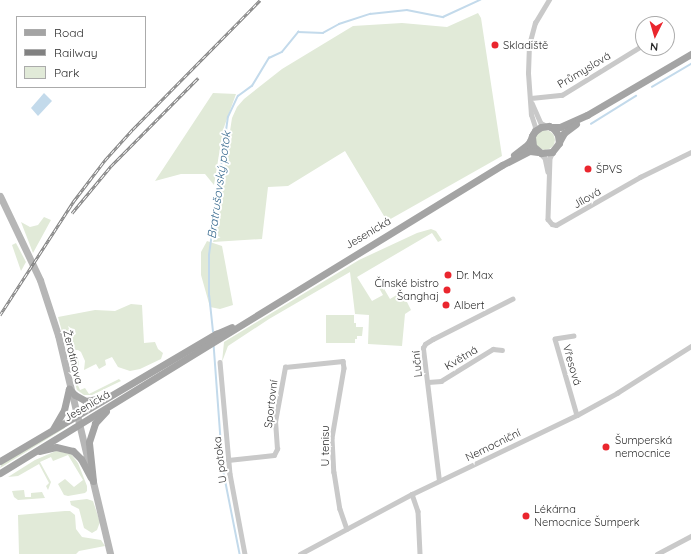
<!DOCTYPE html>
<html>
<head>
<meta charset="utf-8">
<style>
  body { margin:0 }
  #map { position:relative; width:691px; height:554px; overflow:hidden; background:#fff; font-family:Quicksand,sans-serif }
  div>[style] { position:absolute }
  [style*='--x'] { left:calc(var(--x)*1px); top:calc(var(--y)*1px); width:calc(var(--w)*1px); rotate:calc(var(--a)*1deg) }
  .green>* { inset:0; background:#e1ead8 }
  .round { border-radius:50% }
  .water>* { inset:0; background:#c3daeb }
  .stream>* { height:1.5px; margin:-0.75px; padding:0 0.75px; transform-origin:0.75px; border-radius:0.75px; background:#c3daeb }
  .street>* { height:4.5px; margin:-2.25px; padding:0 2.25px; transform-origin:2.25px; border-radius:2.25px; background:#c9c9c9 }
  .secondary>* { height:7px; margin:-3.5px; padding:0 3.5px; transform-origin:3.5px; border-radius:3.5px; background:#b6b6b6 }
  .primary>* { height:7px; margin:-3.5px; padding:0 3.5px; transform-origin:3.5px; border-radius:3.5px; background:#a4a4a4 }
  .rail>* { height:3px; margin-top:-1.5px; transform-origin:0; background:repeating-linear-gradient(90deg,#fff 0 4.5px,#818181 0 9px); box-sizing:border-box; border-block:1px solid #818181 }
  .dots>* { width:11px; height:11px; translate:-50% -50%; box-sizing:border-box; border:2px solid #fff; border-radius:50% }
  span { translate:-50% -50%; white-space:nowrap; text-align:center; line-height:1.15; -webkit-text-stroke:4px #fff; paint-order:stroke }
  .poi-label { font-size:11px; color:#2c2c2c }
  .left { translate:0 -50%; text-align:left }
  .right { translate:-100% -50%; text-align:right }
  .street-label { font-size:11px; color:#2c2c2c }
  .water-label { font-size:12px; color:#386a8f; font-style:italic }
  .legend { position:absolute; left:16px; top:16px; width:130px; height:72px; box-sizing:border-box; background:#fff; border:1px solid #ababab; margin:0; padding:5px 7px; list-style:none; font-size:12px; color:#2c2c2c }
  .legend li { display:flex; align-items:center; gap:8px; height:20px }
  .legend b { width:20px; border:1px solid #ababab }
  .north { position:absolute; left:635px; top:16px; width:40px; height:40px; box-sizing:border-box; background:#fff; border:1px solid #ababab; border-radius:50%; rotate:185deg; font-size:11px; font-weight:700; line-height:16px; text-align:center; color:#2c2c2c }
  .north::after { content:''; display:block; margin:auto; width:14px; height:18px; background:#ea262e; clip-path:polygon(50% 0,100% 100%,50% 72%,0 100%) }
</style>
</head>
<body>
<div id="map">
  <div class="green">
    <div style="clip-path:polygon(478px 13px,481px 18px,502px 156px,387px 221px,345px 151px,288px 186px,268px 187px,262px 239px,213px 242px,232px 118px,237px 107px,244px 99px,282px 69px,353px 26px,402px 23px,447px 27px)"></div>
    <div style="clip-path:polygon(213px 93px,236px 94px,223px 130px,214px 185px,205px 174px,181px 174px,155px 181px)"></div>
    <div class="round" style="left:535px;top:130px;width:20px;height:20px"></div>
    <div style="clip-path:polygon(44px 217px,51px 220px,33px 253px,21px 222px,30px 227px,38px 225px)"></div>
    <div style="clip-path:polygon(431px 229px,436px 231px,442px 240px,438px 242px,432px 233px,357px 277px,372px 301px,383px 295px,379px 288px,383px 287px,390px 299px,400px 293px,407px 302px,411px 310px,405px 314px,402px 346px,368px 344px,369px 315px,355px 314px,350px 272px,269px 319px,228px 346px,222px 362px,224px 342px,359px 260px,417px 233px)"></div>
    <div style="clip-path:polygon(207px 241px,222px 246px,233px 305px,220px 309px,210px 307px,201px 275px,201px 252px)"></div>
    <div style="clip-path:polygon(16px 243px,26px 262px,21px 271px,12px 245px)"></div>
    <div style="clip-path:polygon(131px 304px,142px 305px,144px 343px,155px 342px,158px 349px,163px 353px,161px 359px,140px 369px,130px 371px,118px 367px,112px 357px,105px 360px,106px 365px,99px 369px,96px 364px,84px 370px,85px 361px,81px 352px,78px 350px,68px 350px,66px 346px,58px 317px,95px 310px,115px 311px)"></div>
    <div style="clip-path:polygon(326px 315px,354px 315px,354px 323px,356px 323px,356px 327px,363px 327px,362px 336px,357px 336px,357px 339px,355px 339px,355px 343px,326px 343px)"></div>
    <div style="clip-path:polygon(73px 356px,75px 356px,79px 362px,77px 373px,80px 381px,77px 383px,80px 390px,85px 388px,89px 394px,119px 379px,121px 381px,92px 395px,84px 395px,77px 390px,73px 377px,70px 360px)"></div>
    <div style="clip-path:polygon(64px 426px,65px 428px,0 468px,2px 463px)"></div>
    <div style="clip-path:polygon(56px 451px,71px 454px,78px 463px,87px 486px,87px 491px,85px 493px,68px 496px,64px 495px,58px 484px,65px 479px,74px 487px,83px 480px,68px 455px,53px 461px,51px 457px,40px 462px,51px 482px,48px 490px,46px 486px,49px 483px,39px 464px,18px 476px,8px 477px,35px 460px)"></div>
    <div style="clip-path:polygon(24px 490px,25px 497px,31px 497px,31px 493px,42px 492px,45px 498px,18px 500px,14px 497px,12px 491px)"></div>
    <div style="clip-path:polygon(87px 499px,93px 501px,100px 522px,97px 530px,92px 533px,84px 528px,79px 509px,71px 505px,70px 501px)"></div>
    <div style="clip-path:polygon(65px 511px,70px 511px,75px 515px,76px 529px,82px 537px,101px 540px,105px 546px,79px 551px,76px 554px,19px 554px,18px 515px)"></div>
  </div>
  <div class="water">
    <div style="clip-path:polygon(44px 93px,52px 101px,38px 116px,31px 108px)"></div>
  </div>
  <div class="stream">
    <div style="--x:652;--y:87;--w:45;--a:-30.5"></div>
    <div style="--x:591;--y:124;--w:53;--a:-31.9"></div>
    <div style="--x:213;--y:332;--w:36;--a:-96"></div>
    <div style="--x:209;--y:296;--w:41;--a:-90"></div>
    <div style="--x:209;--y:255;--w:139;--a:-82.2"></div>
    <div style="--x:228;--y:117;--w:23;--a:-65"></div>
    <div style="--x:238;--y:96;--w:17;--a:-36"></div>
    <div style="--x:252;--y:86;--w:33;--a:-59"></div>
    <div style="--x:269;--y:58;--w:14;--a:-25"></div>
    <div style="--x:282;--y:52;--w:26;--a:-51"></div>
    <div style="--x:298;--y:32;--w:25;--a:2"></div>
    <div style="--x:323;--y:33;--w:18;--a:-29"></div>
    <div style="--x:339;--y:24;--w:33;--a:-18"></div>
    <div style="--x:370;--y:14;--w:37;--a:-6"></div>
    <div style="--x:407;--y:10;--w:37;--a:11"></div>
    <div style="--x:443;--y:17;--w:41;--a:-24.7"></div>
    <div style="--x:214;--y:344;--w:124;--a:85.8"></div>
    <div style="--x:223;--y:468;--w:88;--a:78.8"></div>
  </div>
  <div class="street">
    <div style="--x:531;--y:98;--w:31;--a:-6"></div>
    <div style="--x:562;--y:95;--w:95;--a:-31.7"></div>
    <div style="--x:532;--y:103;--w:22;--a:66"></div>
    <div style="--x:541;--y:123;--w:7;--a:27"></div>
    <div style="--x:534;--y:133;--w:6;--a:-81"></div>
    <div style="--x:535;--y:127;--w:13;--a:-108"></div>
    <div style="--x:531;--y:115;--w:42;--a:-94.1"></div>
    <div style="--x:528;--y:73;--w:28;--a:-88"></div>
    <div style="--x:529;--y:45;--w:23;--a:-75"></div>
    <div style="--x:535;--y:23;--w:27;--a:-59"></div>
    <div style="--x:554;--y:151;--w:8;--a:120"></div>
    <div style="--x:550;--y:158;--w:61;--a:91.9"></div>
    <div style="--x:548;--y:219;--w:6;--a:51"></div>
    <div style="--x:552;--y:224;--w:4;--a:14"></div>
    <div style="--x:556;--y:225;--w:97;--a:-29.7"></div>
    <div style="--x:640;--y:177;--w:57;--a:-26.1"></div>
    <div style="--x:540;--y:153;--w:7;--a:45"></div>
    <div style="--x:545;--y:158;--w:14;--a:78"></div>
    <div style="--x:574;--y:336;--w:19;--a:171"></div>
    <div style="--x:555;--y:339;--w:79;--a:73.9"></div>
    <div style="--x:220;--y:362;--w:112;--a:84.9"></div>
    <div style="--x:230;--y:474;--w:81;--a:79.4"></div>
    <div style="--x:428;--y:382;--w:13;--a:-4"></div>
    <div style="--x:441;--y:381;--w:61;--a:-31.6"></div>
    <div style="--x:493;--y:349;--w:9;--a:6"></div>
    <div style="--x:228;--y:460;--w:46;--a:-6.2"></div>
    <div style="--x:274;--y:455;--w:7;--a:-63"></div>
    <div style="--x:277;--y:449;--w:27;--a:-94"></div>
    <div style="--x:275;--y:422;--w:56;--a:-79.7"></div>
    <div style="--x:285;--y:367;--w:58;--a:-5.9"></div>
    <div style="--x:343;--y:361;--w:7;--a:82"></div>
    <div style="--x:344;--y:368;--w:71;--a:99.7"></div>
    <div style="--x:332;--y:438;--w:34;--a:87"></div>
    <div style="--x:334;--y:472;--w:37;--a:81"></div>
    <div style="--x:340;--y:509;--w:21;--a:71"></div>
    <div style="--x:439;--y:481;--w:134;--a:-96.9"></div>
    <div style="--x:423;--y:348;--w:4;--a:-63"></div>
    <div style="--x:425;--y:344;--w:9;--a:-32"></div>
    <div style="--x:433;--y:339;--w:89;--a:-26.9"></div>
    <div style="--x:412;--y:494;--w:18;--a:71"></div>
    <div style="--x:418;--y:511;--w:43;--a:87.3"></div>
    <div style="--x:300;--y:554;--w:127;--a:-28.2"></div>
    <div style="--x:412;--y:494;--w:183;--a:-25.6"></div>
    <div style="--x:577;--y:415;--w:46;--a:-28.8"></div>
    <div style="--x:617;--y:393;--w:88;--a:-32.4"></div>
    <div style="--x:657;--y:554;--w:38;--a:-28"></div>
  </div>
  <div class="secondary">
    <div style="--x:0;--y:196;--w:93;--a:64.5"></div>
    <div style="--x:40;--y:280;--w:58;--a:71.9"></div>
    <div style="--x:58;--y:335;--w:225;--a:76.6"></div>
  </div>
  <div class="primary">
    <div style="--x:551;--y:127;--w:9;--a:0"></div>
    <div style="--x:560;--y:127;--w:30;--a:-24"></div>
    <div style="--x:587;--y:115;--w:121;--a:-30.4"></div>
    <div style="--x:559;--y:142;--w:10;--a:-61"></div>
    <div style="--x:564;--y:133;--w:15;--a:-37"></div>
    <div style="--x:514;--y:155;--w:18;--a:-38"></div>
    <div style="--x:528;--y:144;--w:4;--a:-56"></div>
    <div style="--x:530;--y:141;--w:5;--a:-68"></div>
    <div style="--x:532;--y:136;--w:2;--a:-63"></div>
    <div style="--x:533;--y:134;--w:4;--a:-56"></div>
    <div style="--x:535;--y:131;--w:7;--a:-34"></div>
    <div style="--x:541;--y:127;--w:8;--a:-7"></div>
    <div style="--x:549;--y:126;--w:6;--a:31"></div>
    <div style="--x:554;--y:129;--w:7;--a:56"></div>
    <div style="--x:558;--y:135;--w:8;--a:83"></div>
    <div style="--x:559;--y:143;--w:11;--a:128"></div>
    <div style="--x:552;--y:152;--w:11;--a:175"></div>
    <div style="--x:541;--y:153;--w:11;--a:-139"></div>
    <div style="--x:533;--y:146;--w:10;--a:-96"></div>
    <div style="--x:69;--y:389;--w:8;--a:45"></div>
    <div style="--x:75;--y:395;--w:13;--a:29"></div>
    <div style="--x:86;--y:401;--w:17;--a:-10"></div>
    <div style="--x:53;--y:429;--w:22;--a:-60"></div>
    <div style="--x:64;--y:410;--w:22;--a:-77"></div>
    <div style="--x:39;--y:451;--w:17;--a:-13"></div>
    <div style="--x:56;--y:447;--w:17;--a:13"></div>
    <div style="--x:73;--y:451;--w:11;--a:45"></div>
    <div style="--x:81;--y:459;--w:21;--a:62"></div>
    <div style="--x:0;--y:461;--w:251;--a:-30.5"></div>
    <div style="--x:216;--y:334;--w:17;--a:-24"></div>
    <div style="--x:0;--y:473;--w:589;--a:-31.53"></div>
    <div style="--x:502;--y:165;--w:31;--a:-27"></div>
    <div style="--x:530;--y:151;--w:8;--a:7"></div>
    <div style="--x:93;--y:481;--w:39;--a:-96"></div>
    <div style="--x:89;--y:442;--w:20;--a:-72"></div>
    <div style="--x:95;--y:423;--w:16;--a:-47"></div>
  </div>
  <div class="rail">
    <div style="--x:72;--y:213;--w:61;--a:-50.3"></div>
    <div style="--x:111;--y:166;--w:124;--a:-45.3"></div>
    <div style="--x:0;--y:315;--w:135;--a:-57.1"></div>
    <div style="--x:73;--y:202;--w:53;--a:-52.7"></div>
    <div style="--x:105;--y:160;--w:42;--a:-47.9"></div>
    <div style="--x:133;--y:129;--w:181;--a:-45.4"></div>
  </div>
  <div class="dots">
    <div style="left:495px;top:45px;background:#ea262e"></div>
    <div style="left:588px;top:169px;background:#ea262e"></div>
    <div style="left:448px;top:275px;background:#ea262e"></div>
    <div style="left:447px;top:290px;background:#ea262e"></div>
    <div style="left:446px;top:305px;background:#ea262e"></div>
    <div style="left:606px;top:447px;background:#ea262e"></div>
    <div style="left:526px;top:516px;background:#ea262e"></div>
  </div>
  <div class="poi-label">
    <span class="left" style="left:503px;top:45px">Skladiště</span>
    <span class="left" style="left:596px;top:169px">ŠPVS</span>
    <span class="left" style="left:456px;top:275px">Dr. Max</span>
    <span class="right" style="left:439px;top:290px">Čínské bistro<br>Šanghaj</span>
    <span class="left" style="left:454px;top:305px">Albert</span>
    <span class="left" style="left:615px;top:447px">Šumperská<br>nemocnice</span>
    <span class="left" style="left:534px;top:516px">Lékárna<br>Nemocnice Šumperk</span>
  </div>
  <div class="street-label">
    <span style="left:584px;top:70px;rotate:-31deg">Průmyslová</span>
    <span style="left:587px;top:198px;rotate:-30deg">Jílová</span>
    <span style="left:368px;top:233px;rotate:-31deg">Jesenická</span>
    <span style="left:73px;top:357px;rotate:77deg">Žerotínova</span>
    <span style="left:461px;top:358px;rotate:-31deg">Květná</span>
    <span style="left:417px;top:364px;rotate:-95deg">Luční</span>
    <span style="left:572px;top:365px;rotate:74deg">Vřesová</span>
    <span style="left:271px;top:404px;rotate:-83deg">Sportovní</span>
    <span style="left:87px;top:406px;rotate:-30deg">Jesenická</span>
    <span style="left:493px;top:445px;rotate:-26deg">Nemocniční</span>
    <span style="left:325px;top:446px;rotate:-90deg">U tenisu</span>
    <span style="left:220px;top:460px;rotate:-97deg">U potoka</span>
  </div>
  <div class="water-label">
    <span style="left:219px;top:185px;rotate:-82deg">Bratrušovský potok</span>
  </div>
  <ul class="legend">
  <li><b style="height:5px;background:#a4a4a4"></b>Road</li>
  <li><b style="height:5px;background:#818181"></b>Railway</li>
  <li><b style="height:11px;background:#e1ead8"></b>Park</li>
  </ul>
  <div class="north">N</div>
</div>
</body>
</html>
